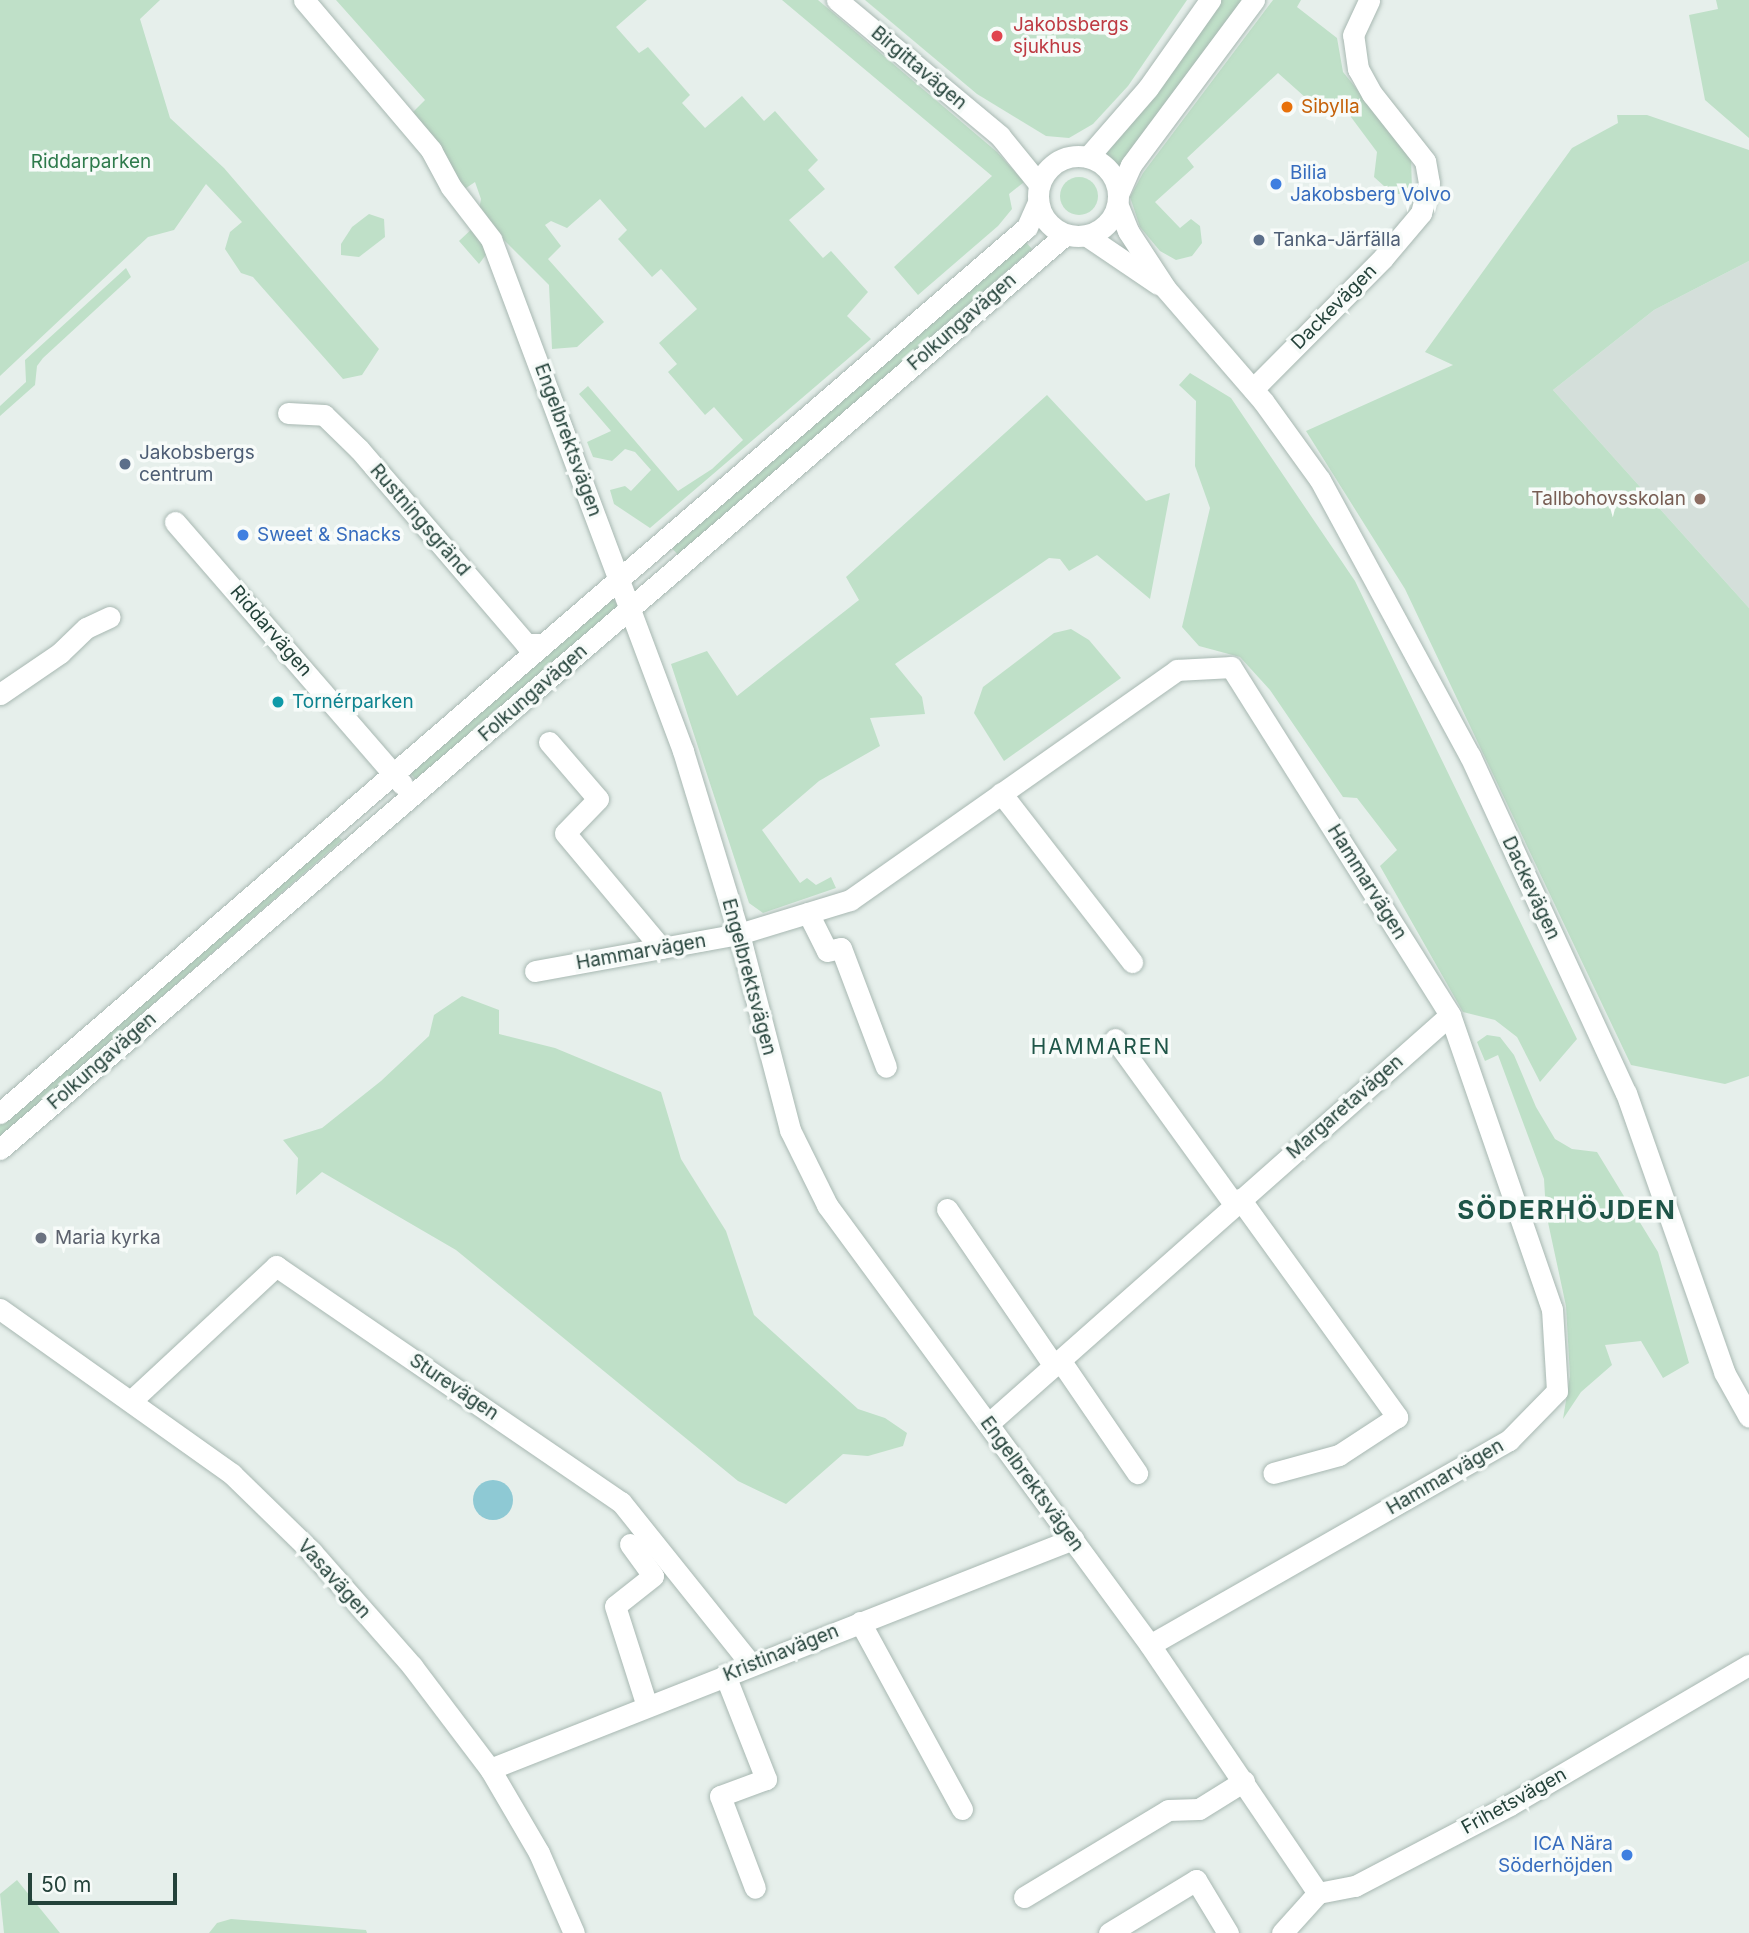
<!DOCTYPE html>
<html>
<head>
<meta charset="utf-8">
<style>
  body { margin:0 }
  #map { position:relative; width:1749px; height:1933px; overflow:hidden; background:#e6efeb; font-family:Inter,sans-serif }
  div>[style] { position:absolute }
  [style*='--x'] { left:calc(var(--x)*1px); top:calc(var(--y)*1px); width:calc(var(--w)*1px); rotate:calc(var(--a)*1deg) }
  .built>* { inset:0; background:#d4dfda }
  .green>* { inset:0; background:#bfe0c8 }
  .round { border-radius:50% }
  .water>* { inset:0; background:#8ec9d4 }
  .roads { filter:drop-shadow(0 0 2px #a8b8b2) drop-shadow(0 0 2px #a8b8b2) }
  .minor>* { height:21px; margin:-10.5px; padding:0 10.5px; transform-origin:10.5px; border-radius:10.5px; background:#fff }
  .minor>.ring { margin:-10.5px; padding:0; box-sizing:content-box; background:none; border:21px solid #fff; border-radius:50% }
  .dots>* { width:19px; height:19px; translate:-50% -50%; box-sizing:border-box; border:4px solid #f7fbf9; border-radius:50% }
  span { translate:-50% -50%; white-space:nowrap; text-align:center; line-height:1.15; -webkit-text-stroke:7px #f7fbf9; paint-order:stroke }
  .health-label { font-size:19px; color:#be3a42 }
  .left { translate:0 -50%; text-align:left }
  .street-label { font-size:19px; color:#24423a }
  .food-label { font-size:19px; color:#c56008 }
  .park-label { font-size:19px; color:#2d7a4b }
  .shop-label { font-size:19px; color:#366cbe }
  .right { translate:-100% -50%; text-align:right }
  .service-label { font-size:19px; color:#4e5e75 }
  .education-label { font-size:19px; color:#785e54 }
  .culture-label { font-size:19px; color:#0d838f }
  .worship-label { font-size:19px; color:#5b616d }
  .neighbourhood-label { font-size:21px; color:#1f5548; letter-spacing:2px }
  .district-label { font-size:26px; color:#1f5548; font-weight:700; letter-spacing:2px }
  .scale { position:absolute; left:28px; top:1873px; width:149px; height:32px; box-sizing:border-box; border:4px solid #24423a; border-top:0; padding-left:9px; font-size:21px; line-height:24px; white-space:nowrap; color:#24423a; -webkit-text-stroke:5px #f7fbf9; paint-order:stroke }
</style>
</head>
<body>
<div id="map">
  <div class="built">
    <div style="clip-path:polygon(1749px 261px,1749px 608px,1553px 390px,1654px 310px)"></div>
  </div>
  <div class="green">
    <div style="clip-path:polygon(0 0,160px 0,140px 19px,170px 118px,224px 168px,379px 349px,362px 375px,343px 379px,253px 277px,241px 273px,225px 249px,230px 232px,242px 222px,206px 184px,174px 230px,148px 237px,0 376px)"></div>
    <div style="clip-path:polygon(336px 0,647px 0,616px 27px,639px 53px,648px 47px,690px 95px,682px 103px,705px 128px,742px 96px,764px 121px,775px 111px,818px 160px,808px 170px,825px 189px,789px 220px,823px 258px,831px 251px,868px 292px,847px 316px,871px 339px,650px 528px,614px 504px,610px 490px,625px 486px,631px 491px,651px 470px,635px 452px,625px 449px,612px 461px,593px 457px,587px 442px,611px 431px,579px 394px,588px 386px,678px 491px,712px 469px,743px 440px,714px 407px,705px 415px,668px 372px,677px 364px,659px 343px,697px 309px,661px 269px,652px 277px,618px 239px,627px 230px,600px 199px,567px 228px,551px 221px,545px 225px,561px 246px,548px 259px,604px 322px,577px 347px,552px 349px,549px 285px,500px 236px,479px 264px,459px 241px,476px 225px,481px 199px,475px 182px,466px 188px,445px 191px,410px 115px,425px 100px)"></div>
    <div style="clip-path:polygon(782px 0,818px 0,997px 152px,1024px 182px,1009px 194px,1012px 209px,998px 226px,918px 295px,894px 267px,992px 176px)"></div>
    <div style="clip-path:polygon(865px 0,1187px 0,1128px 86px,1093px 124px,1069px 138px,1046px 136px,977px 94px)"></div>
    <div style="clip-path:polygon(1222px 0,1242px 0,1119px 171px,1102px 156px,1148px 103px)"></div>
    <div style="clip-path:polygon(1273px 0,1301px 0,1297px 7px,1337px 38px,1343px 72px,1411px 156px,1412px 191px,1394px 195px,1374px 177px,1377px 152px,1345px 109px,1324px 114px,1278px 73px,1187px 158px,1194px 167px,1155px 202px,1180px 228px,1191px 219px,1200px 226px,1202px 243px,1192px 256px,1176px 260px,1160px 251px,1140px 227px,1130px 197px,1143px 173px)"></div>
    <div style="clip-path:polygon(1716px 0,1749px 0,1749px 138px,1705px 100px,1689px 15px,1718px 9px)"></div>
    <div style="clip-path:polygon(1617px 115px,1647px 115px,1749px 150px,1749px 261px,1654px 310px,1553px 390px,1749px 608px,1749px 1076px,1725px 1084px,1631px 1065px,1405px 589px,1306px 431px,1453px 365px,1425px 352px,1572px 148px,1618px 123px)"></div>
    <div class="round" style="left:1060px;top:177px;width:38px;height:38px"></div>
    <div style="clip-path:polygon(369px 214px,384px 219px,385px 237px,359px 257px,341px 255px,341px 244px,352px 227px)"></div>
    <div style="clip-path:polygon(1024px 240px,1032px 249px,679px 556px,669px 545px)"></div>
    <div style="clip-path:polygon(126px 268px,131px 277px,43px 358px,37px 366px,35px 385px,0 416px,0 406px,26px 382px,25px 360px)"></div>
    <div style="clip-path:polygon(1190px 373px,1231px 398px,1355px 581px,1577px 1039px,1540px 1082px,1517px 1037px,1495px 1020px,1463px 1012px,1380px 866px,1397px 850px,1357px 798px,1343px 797px,1270px 690px,1240px 657px,1199px 646px,1182px 627px,1210px 508px,1195px 466px,1196px 401px,1179px 385px)"></div>
    <div style="clip-path:polygon(1047px 395px,1146px 501px,1170px 493px,1150px 599px,1097px 555px,1069px 571px,1060px 559px,1049px 558px,895px 664px,922px 697px,925px 714px,870px 718px,880px 746px,819px 781px,762px 830px,800px 883px,807px 878px,816px 885px,831px 877px,836px 888px,763px 913px,749px 903px,671px 664px,707px 651px,737px 696px,859px 600px,846px 577px)"></div>
    <div style="clip-path:polygon(610px 596px,619px 606px,416px 780px,408px 770px)"></div>
    <div style="clip-path:polygon(1071px 629px,1089px 640px,1121px 678px,1004px 761px,974px 713px,983px 687px,1054px 633px)"></div>
    <div style="clip-path:polygon(334px 832px,342px 840px,0 1137px,0 1123px)"></div>
    <div style="clip-path:polygon(462px 996px,499px 1010px,499px 1034px,555px 1048px,661px 1092px,681px 1159px,726px 1231px,754px 1315px,858px 1409px,885px 1418px,907px 1433px,903px 1446px,868px 1456px,843px 1454px,786px 1504px,738px 1481px,456px 1250px,322px 1172px,296px 1195px,298px 1158px,283px 1140px,322px 1128px,381px 1081px,429px 1036px,434px 1015px)"></div>
    <div style="clip-path:polygon(1487px 1035px,1500px 1037px,1514px 1055px,1536px 1107px,1555px 1139px,1572px 1149px,1597px 1152px,1658px 1252px,1689px 1363px,1663px 1378px,1641px 1341px,1605px 1345px,1612px 1365px,1581px 1392px,1563px 1419px,1570px 1376px,1566px 1306px,1546px 1213px,1544px 1179px,1498px 1055px,1485px 1061px,1477px 1042px)"></div>
    <div style="clip-path:polygon(17px 1880px,60px 1933px,4px 1933px,0 1894px)"></div>
    <div style="clip-path:polygon(231px 1919px,366px 1930px,367px 1933px,209px 1933px,217px 1923px)"></div>
  </div>
  <div class="water">
    <div class="round" style="left:473px;top:1480px;width:40px;height:40px"></div>
  </div>
  <div class="roads">
    <div class="minor">
      <div style="--x:304;--y:0;--w:197;--a:49.7"></div>
      <div style="--x:431;--y:150;--w:42;--a:61.6"></div>
      <div style="--x:451;--y:187;--w:66;--a:52.4"></div>
      <div style="--x:491;--y:239;--w:547;--a:69.44"></div>
      <div style="--x:683;--y:751;--w:191;--a:73"></div>
      <div style="--x:739;--y:934;--w:203;--a:75.4"></div>
      <div style="--x:790;--y:1130;--w:84;--a:63.7"></div>
      <div style="--x:827;--y:1205;--w:546;--a:53.72"></div>
      <div style="--x:1150;--y:1645;--w:300;--a:55.9"></div>
      <div style="--x:837;--y:0;--w:212;--a:39.8"></div>
      <div style="--x:1000;--y:136;--w:62;--a:50.9"></div>
      <div class="ring" style="left:1038px;top:156px;width:59px;height:59px"></div>
      <div style="--x:1088;--y:157;--w:91;--a:-49"></div>
      <div style="--x:1148;--y:88;--w:108;--a:-54.8"></div>
      <div style="--x:1119;--y:192;--w:30;--a:-66"></div>
      <div style="--x:1131;--y:165;--w:206;--a:-53.3"></div>
      <div style="--x:1118;--y:206;--w:27;--a:68"></div>
      <div style="--x:1128;--y:231;--w:69;--a:56.8"></div>
      <div style="--x:1166;--y:289;--w:148;--a:49.1"></div>
      <div style="--x:1263;--y:401;--w:97;--a:54.2"></div>
      <div style="--x:1320;--y:480;--w:314;--a:61.5"></div>
      <div style="--x:1470;--y:756;--w:371;--a:65.2"></div>
      <div style="--x:1626;--y:1093;--w:296;--a:70.6"></div>
      <div style="--x:1724;--y:1372;--w:51;--a:60.9"></div>
      <div style="--x:1087;--y:236;--w:86;--a:34.1"></div>
      <div style="--x:1253;--y:389;--w:185;--a:-45.2"></div>
      <div style="--x:1383;--y:258;--w:59;--a:-49.8"></div>
      <div style="--x:1421;--y:213;--w:31;--a:-75"></div>
      <div style="--x:1429;--y:183;--w:22;--a:-100"></div>
      <div style="--x:1425;--y:161;--w:85;--a:-128.3"></div>
      <div style="--x:1372;--y:94;--w:29;--a:-119"></div>
      <div style="--x:1358;--y:69;--w:34;--a:-98"></div>
      <div style="--x:1353;--y:35;--w:38;--a:-65"></div>
      <div style="--x:288;--y:413;--w:36;--a:3"></div>
      <div style="--x:324;--y:415;--w:49;--a:44.2"></div>
      <div style="--x:359;--y:449;--w:257;--a:49.4"></div>
      <div style="--x:526;--y:644;--w:15;--a:0"></div>
      <div style="--x:175;--y:522;--w:347;--a:49.1"></div>
      <div style="--x:0;--y:694;--w:73;--a:-34.3"></div>
      <div style="--x:60;--y:653;--w:36;--a:-44"></div>
      <div style="--x:86;--y:628;--w:26;--a:-25"></div>
      <div style="--x:549;--y:742;--w:75;--a:49.3"></div>
      <div style="--x:598;--y:799;--w:47;--a:134.1"></div>
      <div style="--x:565;--y:833;--w:150;--a:50.1"></div>
      <div style="--x:1001;--y:793;--w:214;--a:52.2"></div>
      <div style="--x:808;--y:913;--w:42;--a:63.4"></div>
      <div style="--x:827;--y:951;--w:14;--a:-12"></div>
      <div style="--x:841;--y:948;--w:127;--a:69.3"></div>
      <div style="--x:535;--y:971;--w:207;--a:-10.3"></div>
      <div style="--x:739;--y:934;--w:116;--a:-17"></div>
      <div style="--x:850;--y:900;--w:400;--a:-35.1"></div>
      <div style="--x:1177;--y:670;--w:54;--a:-3.2"></div>
      <div style="--x:1231;--y:667;--w:411;--a:57.8"></div>
      <div style="--x:1450;--y:1015;--w:311;--a:70.9"></div>
      <div style="--x:1552;--y:1309;--w:82;--a:86.5"></div>
      <div style="--x:1557;--y:1391;--w:69;--a:134.4"></div>
      <div style="--x:1509;--y:1440;--w:413;--a:150.3"></div>
      <div style="--x:1115;--y:1039;--w:203;--a:54.2"></div>
      <div style="--x:0;--y:1113;--w:1356;--a:-40.78"></div>
      <div style="--x:1027;--y:227;--w:27;--a:-66"></div>
      <div style="--x:0;--y:1149;--w:1403;--a:-40.64"></div>
      <div style="--x:1240;--y:1199;--w:269;--a:54.2"></div>
      <div style="--x:1397;--y:1417;--w:69;--a:146.8"></div>
      <div style="--x:1339;--y:1455;--w:68;--a:164.7"></div>
      <div style="--x:947;--y:1209;--w:190;--a:55.7"></div>
      <div style="--x:0;--y:1309;--w:285;--a:35.4"></div>
      <div style="--x:232;--y:1474;--w:112;--a:44.3"></div>
      <div style="--x:312;--y:1552;--w:152;--a:48.7"></div>
      <div style="--x:412;--y:1666;--w:129;--a:52.9"></div>
      <div style="--x:490;--y:1769;--w:97;--a:59.7"></div>
      <div style="--x:539;--y:1853;--w:87;--a:66.4"></div>
      <div style="--x:1060;--y:1360;--w:137;--a:55.7"></div>
      <div style="--x:132;--y:1400;--w:197;--a:-42.9"></div>
      <div style="--x:276;--y:1266;--w:418;--a:34.4"></div>
      <div style="--x:621;--y:1502;--w:208;--a:51.3"></div>
      <div style="--x:988;--y:1424;--w:617;--a:-41.52"></div>
      <div style="--x:630;--y:1544;--w:39;--a:54"></div>
      <div style="--x:653;--y:1576;--w:48;--a:141.7"></div>
      <div style="--x:615;--y:1606;--w:105;--a:72.3"></div>
      <div style="--x:860;--y:1622;--w:213;--a:61.4"></div>
      <div style="--x:725;--y:1675;--w:112;--a:68.5"></div>
      <div style="--x:766;--y:1779;--w:49;--a:159.7"></div>
      <div style="--x:720;--y:1796;--w:98;--a:69.2"></div>
      <div style="--x:490;--y:1769;--w:627;--a:-21.53"></div>
      <div style="--x:1024;--y:1897;--w:168;--a:-31.1"></div>
      <div style="--x:1168;--y:1810;--w:31;--a:-2"></div>
      <div style="--x:1199;--y:1809;--w:53;--a:-31.9"></div>
      <div style="--x:1109;--y:1933;--w:102;--a:-31.3"></div>
      <div style="--x:1196;--y:1880;--w:62;--a:58.9"></div>
      <div style="--x:1282;--y:1933;--w:54;--a:-48"></div>
      <div style="--x:1318;--y:1893;--w:38;--a:-11"></div>
      <div style="--x:1355;--y:1886;--w:175;--a:-27.6"></div>
      <div style="--x:1510;--y:1805;--w:277;--a:-30.4"></div>
    </div>
  </div>
  <div class="dots">
    <div style="left:997px;top:36px;background:#e0444e"></div>
    <div style="left:1287px;top:107px;background:#e8710a"></div>
    <div style="left:1276px;top:184px;background:#3f7fe0"></div>
    <div style="left:1259px;top:240px;background:#5c6f8a"></div>
    <div style="left:125px;top:464px;background:#5c6f8a"></div>
    <div style="left:1700px;top:499px;background:#8d6e63"></div>
    <div style="left:243px;top:535px;background:#3f7fe0"></div>
    <div style="left:278px;top:702px;background:#0f9aa8"></div>
    <div style="left:41px;top:1238px;background:#6b7280"></div>
    <div style="left:1627px;top:1855px;background:#3f7fe0"></div>
  </div>
  <div class="health-label">
    <span class="left" style="left:1013px;top:36px">Jakobsbergs<br>sjukhus</span>
  </div>
  <div class="street-label">
    <span style="left:919px;top:68px;rotate:40deg">Birgittavägen</span>
    <span style="left:1334px;top:307px;rotate:-45deg">Dackevägen</span>
    <span style="left:962px;top:322px;rotate:-41deg">Folkungavägen</span>
    <span style="left:568px;top:440px;rotate:70deg">Engelbrektsvägen</span>
    <span style="left:420px;top:520px;rotate:49deg">Rustningsgränd</span>
    <span style="left:271px;top:631px;rotate:49deg">Riddarvägen</span>
    <span style="left:533px;top:693px;rotate:-41deg">Folkungavägen</span>
    <span style="left:1367px;top:882px;rotate:58deg">Hammarvägen</span>
    <span style="left:1531px;top:888px;rotate:65deg">Dackevägen</span>
    <span style="left:641px;top:952px;rotate:-10deg">Hammarvägen</span>
    <span style="left:749px;top:977px;rotate:75deg">Engelbrektsvägen</span>
    <span style="left:102px;top:1061px;rotate:-41deg">Folkungavägen</span>
    <span style="left:1345px;top:1107px;rotate:-41deg">Margaretavägen</span>
    <span style="left:454px;top:1387px;rotate:34deg">Sturevägen</span>
    <span style="left:1445px;top:1477px;rotate:-30deg">Hammarvägen</span>
    <span style="left:1032px;top:1484px;rotate:54deg">Engelbrektsvägen</span>
    <span style="left:334px;top:1579px;rotate:48deg">Vasavägen</span>
    <span style="left:781px;top:1653px;rotate:-22deg">Kristinavägen</span>
    <span style="left:1514px;top:1801px;rotate:-29deg">Frihetsvägen</span>
  </div>
  <div class="food-label">
    <span class="left" style="left:1301px;top:107px">Sibylla</span>
  </div>
  <div class="park-label">
    <span style="left:91px;top:162px">Riddarparken</span>
  </div>
  <div class="shop-label">
    <span class="left" style="left:1290px;top:184px">Bilia<br>Jakobsberg Volvo</span>
    <span class="left" style="left:257px;top:535px">Sweet &amp; Snacks</span>
    <span class="right" style="left:1613px;top:1855px">ICA Nära<br>Söderhöjden</span>
  </div>
  <div class="service-label">
    <span class="left" style="left:1273px;top:240px">Tanka-Järfälla</span>
    <span class="left" style="left:139px;top:464px">Jakobsbergs<br>centrum</span>
  </div>
  <div class="education-label">
    <span class="right" style="left:1686px;top:499px">Tallbohovsskolan</span>
  </div>
  <div class="culture-label">
    <span class="left" style="left:292px;top:702px">Tornérparken</span>
  </div>
  <div class="worship-label">
    <span class="left" style="left:55px;top:1238px">Maria kyrka</span>
  </div>
  <div class="neighbourhood-label">
    <span style="left:1101px;top:1047px">HAMMAREN</span>
  </div>
  <div class="district-label">
    <span style="left:1567px;top:1210px">SÖDERHÖJDEN</span>
  </div>
  <div class="scale">50 m</div>
</div>
</body>
</html>
